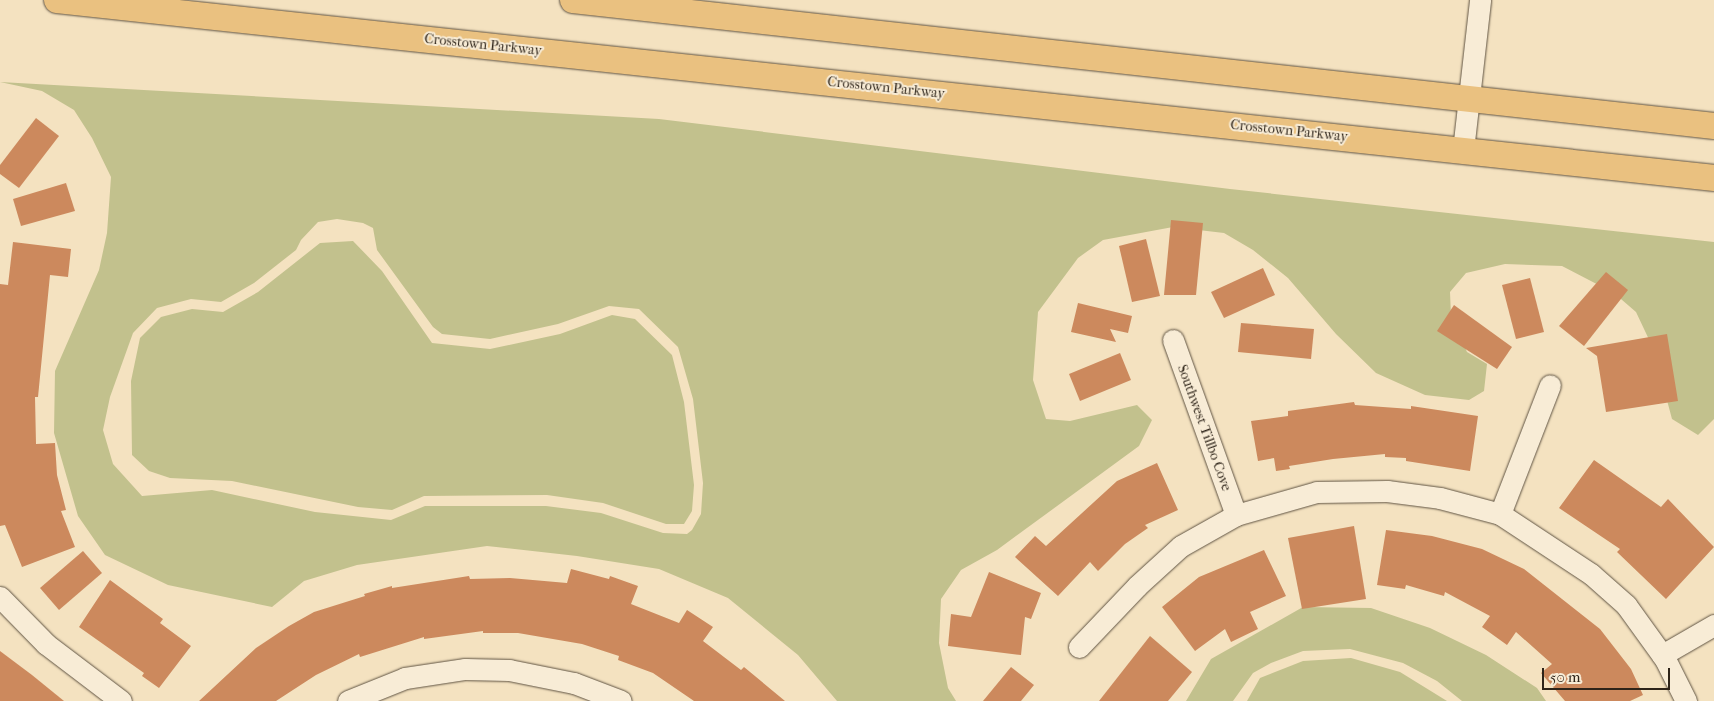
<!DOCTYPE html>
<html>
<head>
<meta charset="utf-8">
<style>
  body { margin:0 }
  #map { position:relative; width:1714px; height:701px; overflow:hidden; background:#f4e2c0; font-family:"IM FELL French Canon",serif }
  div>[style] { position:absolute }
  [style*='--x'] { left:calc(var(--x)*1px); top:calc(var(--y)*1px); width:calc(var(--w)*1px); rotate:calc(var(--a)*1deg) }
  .green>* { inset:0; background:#c2c18d }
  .building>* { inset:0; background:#cc895d }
  .roads { filter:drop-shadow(0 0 1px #605443) drop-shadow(0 0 1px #605443) }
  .minor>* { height:21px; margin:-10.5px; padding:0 10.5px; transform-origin:10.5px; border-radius:10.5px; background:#f8ecd6 }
  .major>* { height:26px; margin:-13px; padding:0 13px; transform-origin:13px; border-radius:13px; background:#eac180 }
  span { translate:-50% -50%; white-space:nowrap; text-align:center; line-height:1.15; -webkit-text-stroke:4px #f8ecd6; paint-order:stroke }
  .street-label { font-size:14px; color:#2e2419 }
  .scale { position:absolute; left:1542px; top:668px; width:128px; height:22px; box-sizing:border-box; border:2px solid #2e2419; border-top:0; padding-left:6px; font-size:15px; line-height:18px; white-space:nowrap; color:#2e2419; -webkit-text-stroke:4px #f8ecd6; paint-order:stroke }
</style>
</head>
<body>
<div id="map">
  <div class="green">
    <div style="clip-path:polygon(evenodd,0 82px,659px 119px,1230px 189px,1714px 242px,1714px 419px,1698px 435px,1672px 419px,1653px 348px,1636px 312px,1614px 293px,1562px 266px,1505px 264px,1466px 273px,1450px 292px,1451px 316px,1467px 352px,1487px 364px,1484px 391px,1469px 400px,1425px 395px,1376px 373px,1336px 334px,1288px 278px,1253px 250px,1224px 233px,1173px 227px,1103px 240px,1078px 258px,1038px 312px,1033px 380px,1046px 419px,1070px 421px,1137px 405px,1152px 420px,1139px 446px,997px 550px,961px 570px,941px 599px,939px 643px,948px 688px,956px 701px,837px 701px,798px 655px,728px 598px,659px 569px,577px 556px,487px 546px,357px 565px,304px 581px,272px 607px,168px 585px,105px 555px,78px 516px,54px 433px,55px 371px,99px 270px,107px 233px,111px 177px,92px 138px,74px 110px,42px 91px,0 82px,337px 219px,363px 223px,373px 228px,377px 250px,433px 327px,442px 334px,490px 339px,558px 324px,609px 306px,639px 309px,678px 347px,693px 399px,703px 483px,701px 514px,692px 530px,687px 534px,663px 533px,601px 513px,546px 506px,425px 506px,391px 520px,315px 512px,212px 490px,142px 496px,113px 464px,103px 430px,110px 397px,133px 333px,157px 308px,191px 299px,221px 302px,254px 283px,296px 250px,301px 240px,318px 222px,337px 219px)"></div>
    <div style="clip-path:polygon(353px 241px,382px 271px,432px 343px,490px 349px,560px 334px,612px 315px,635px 319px,672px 355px,684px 402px,694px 485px,692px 511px,684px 524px,666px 524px,603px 503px,547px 495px,424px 496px,392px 510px,358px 507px,232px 481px,170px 478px,149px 471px,132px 455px,131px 381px,140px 338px,161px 317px,192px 309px,223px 312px,258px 292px,320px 243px)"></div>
    <div style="clip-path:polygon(1303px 607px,1371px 608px,1430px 628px,1486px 655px,1537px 688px,1546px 701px,1462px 701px,1437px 681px,1403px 663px,1350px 649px,1303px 651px,1271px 663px,1253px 673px,1233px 701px,1186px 701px,1211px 659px)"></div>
    <div style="clip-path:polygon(1351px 658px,1400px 672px,1447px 701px,1247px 701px,1260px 678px,1303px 661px)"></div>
  </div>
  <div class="building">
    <div style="clip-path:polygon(36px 118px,59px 136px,19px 188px,0 174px,0 165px)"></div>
    <div style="clip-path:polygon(66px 183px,75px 211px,21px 226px,13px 199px)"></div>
    <div style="clip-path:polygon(1171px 220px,1203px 223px,1196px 295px,1164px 295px)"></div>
    <div style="clip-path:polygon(1146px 239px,1160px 296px,1132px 302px,1119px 246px)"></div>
    <div style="clip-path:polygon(13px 242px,71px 249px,68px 277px,50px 275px,38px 397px,35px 397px,36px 444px,55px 443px,57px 475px,66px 510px,61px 511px,75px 547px,22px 567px,5px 525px,0 526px,0 284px,8px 285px)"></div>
    <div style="clip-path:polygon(1263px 268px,1275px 295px,1224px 318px,1211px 292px)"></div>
    <div style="clip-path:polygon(1606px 272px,1628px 290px,1584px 346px,1559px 326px)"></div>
    <div style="clip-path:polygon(1530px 278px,1544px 332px,1516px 339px,1502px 285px)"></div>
    <div style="clip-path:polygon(1078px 303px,1132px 316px,1128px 333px,1110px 329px,1116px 342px,1071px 332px)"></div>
    <div style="clip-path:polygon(1454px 305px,1512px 347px,1497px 369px,1437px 331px)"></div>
    <div style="clip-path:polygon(1241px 323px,1314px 329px,1311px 359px,1238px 352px)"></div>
    <div style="clip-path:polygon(1667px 334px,1678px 401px,1606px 412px,1597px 356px,1586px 348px)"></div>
    <div style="clip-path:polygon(1120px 353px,1131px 380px,1080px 401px,1069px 374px)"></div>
    <div style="clip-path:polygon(1354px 402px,1355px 405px,1411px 409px,1411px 406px,1478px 416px,1470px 471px,1406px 461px,1406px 458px,1385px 457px,1385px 454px,1333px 459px,1289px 466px,1290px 469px,1276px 471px,1274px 458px,1258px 461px,1251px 421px,1288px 416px,1288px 411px)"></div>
    <div style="clip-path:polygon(1594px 460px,1661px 507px,1668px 499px,1714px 547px,1666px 599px,1617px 552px,1620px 549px,1559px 508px)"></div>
    <div style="clip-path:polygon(1157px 463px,1178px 510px,1145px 525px,1148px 528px,1125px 544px,1098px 571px,1090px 562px,1058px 596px,1015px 557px,1035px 536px,1046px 546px,1117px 481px)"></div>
    <div style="clip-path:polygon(1354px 526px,1366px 599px,1302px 609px,1288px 538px)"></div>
    <div style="clip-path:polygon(1386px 530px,1432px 536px,1482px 549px,1524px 569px,1600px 629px,1631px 669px,1643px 695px,1630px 701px,1565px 701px,1541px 673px,1552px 664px,1516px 632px,1507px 645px,1482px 627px,1490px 616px,1445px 592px,1444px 596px,1406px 585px,1405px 589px,1377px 585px)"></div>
    <div style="clip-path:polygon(1264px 550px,1286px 596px,1250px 612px,1258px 629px,1231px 642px,1225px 629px,1195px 651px,1162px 607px,1199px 577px)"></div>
    <div style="clip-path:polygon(83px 551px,102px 573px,59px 610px,40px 588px)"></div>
    <div style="clip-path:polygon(571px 569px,609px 579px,610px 576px,638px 586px,631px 604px,679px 623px,687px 610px,713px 627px,703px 641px,741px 670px,744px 667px,785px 701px,694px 701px,653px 673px,618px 660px,619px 656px,582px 644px,518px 633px,483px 633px,483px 631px,424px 639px,424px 637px,360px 657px,359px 654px,316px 675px,276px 701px,199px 701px,256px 648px,289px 626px,314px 612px,365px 596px,364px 594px,392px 586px,392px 588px,469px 576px,470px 579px,510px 578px,567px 583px)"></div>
    <div style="clip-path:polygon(989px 572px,1041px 593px,1031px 619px,1025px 617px,1021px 655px,948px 646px,951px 614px,971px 617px)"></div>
    <div style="clip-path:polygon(110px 580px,163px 619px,160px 623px,191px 646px,159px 688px,142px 676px,144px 673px,79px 627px)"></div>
    <div style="clip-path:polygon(1150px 636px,1192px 672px,1168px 701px,1099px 701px)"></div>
    <div style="clip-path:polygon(0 651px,32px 675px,64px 701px,0 701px)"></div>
    <div style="clip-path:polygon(1011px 667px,1034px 685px,1021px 701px,983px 701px)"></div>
  </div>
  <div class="roads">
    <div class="minor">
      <div style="--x:1463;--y:150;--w:151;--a:-83.5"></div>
      <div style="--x:1173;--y:340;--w:186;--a:70.2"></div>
      <div style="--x:1500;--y:514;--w:138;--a:-68.8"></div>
      <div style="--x:0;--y:597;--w:66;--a:45.6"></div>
      <div style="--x:46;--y:644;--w:94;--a:37.2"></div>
      <div style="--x:1079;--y:647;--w:84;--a:-46.4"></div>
      <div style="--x:1137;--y:586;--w:59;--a:-42.3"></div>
      <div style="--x:1181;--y:546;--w:63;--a:-29.4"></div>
      <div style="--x:1236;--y:515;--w:84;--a:-15.9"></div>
      <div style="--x:1317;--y:492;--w:70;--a:-0.8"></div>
      <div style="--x:1387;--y:491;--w:53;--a:7.5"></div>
      <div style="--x:1440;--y:498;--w:62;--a:14.9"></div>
      <div style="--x:1500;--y:514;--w:109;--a:33.4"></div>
      <div style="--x:1591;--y:574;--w:47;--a:41.5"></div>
      <div style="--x:1626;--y:605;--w:67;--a:54.2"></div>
      <div style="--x:1665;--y:659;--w:47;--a:63.4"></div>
      <div style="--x:1662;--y:655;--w:60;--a:-30"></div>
      <div style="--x:348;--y:701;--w:61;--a:-22"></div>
      <div style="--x:405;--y:678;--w:61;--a:-8.5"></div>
      <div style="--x:465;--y:669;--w:44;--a:1.3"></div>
      <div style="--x:509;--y:670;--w:66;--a:11.3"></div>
      <div style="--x:574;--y:683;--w:50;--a:21"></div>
    </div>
    <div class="major">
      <div style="--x:57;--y:0;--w:1667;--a:6.13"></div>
      <div style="--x:573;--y:0;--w:1148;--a:6.3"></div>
    </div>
  </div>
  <div class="street-label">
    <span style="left:483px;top:45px;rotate:6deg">Crosstown Parkway</span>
    <span style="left:886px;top:88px;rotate:6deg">Crosstown Parkway</span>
    <span style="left:1289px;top:131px;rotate:6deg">Crosstown Parkway</span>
    <span style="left:1204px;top:428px;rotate:70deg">Southwest Tillbo Cove</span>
  </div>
  <div class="scale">50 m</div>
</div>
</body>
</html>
